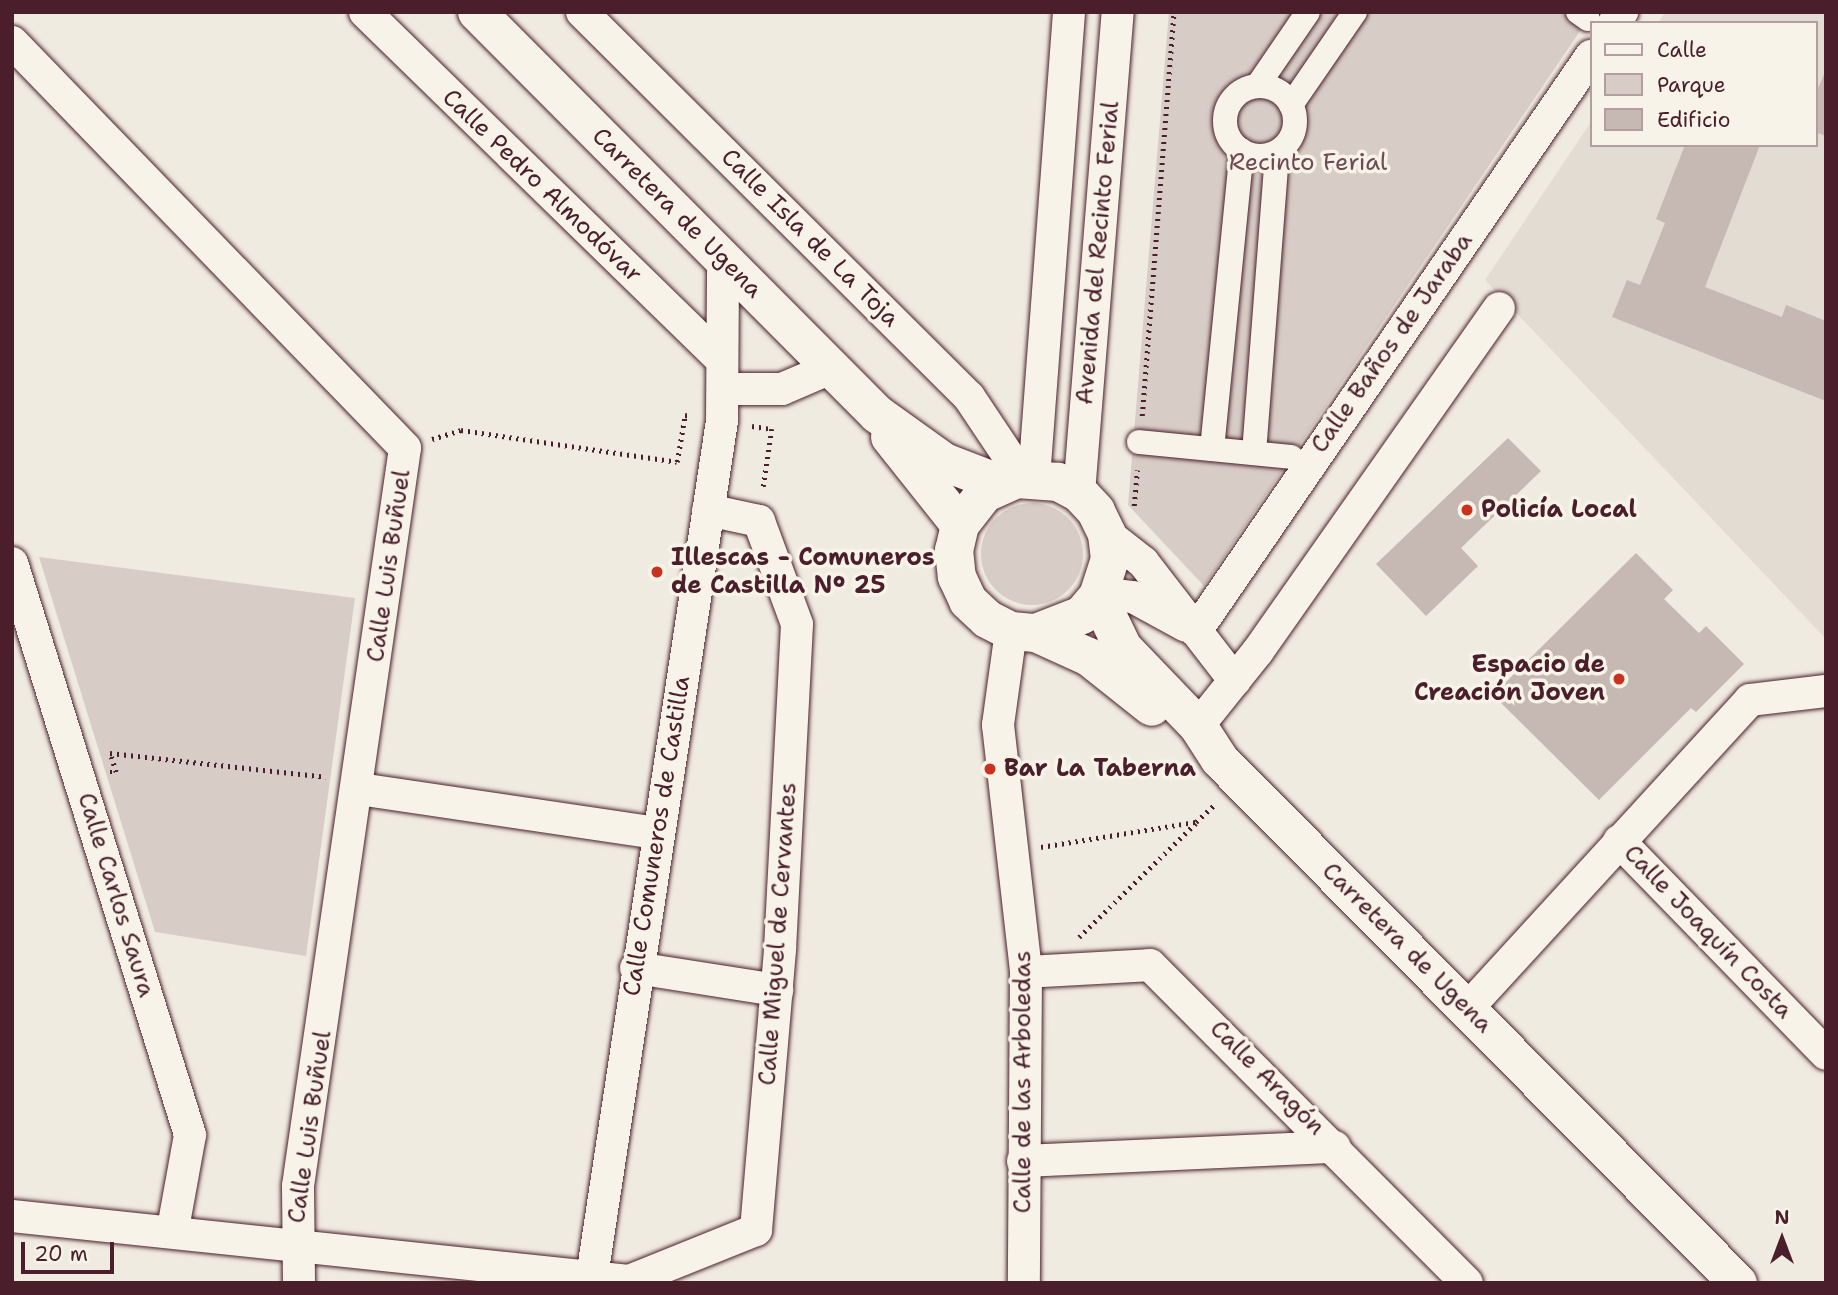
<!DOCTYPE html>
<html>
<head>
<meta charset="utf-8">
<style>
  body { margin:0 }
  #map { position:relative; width:1838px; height:1295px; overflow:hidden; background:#f0ebe0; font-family:"Shantell Sans",sans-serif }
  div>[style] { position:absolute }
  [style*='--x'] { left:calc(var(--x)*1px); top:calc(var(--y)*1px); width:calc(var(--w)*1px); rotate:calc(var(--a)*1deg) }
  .built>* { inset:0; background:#e3dcd2 }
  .green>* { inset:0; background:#d8cdc6 }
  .round { border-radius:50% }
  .building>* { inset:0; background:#c6b8b3 }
  .path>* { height:4.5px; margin-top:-2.25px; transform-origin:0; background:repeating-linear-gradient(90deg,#4a1f2b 0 2px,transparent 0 7px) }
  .roads { filter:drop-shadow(0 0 2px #4a1f2b) drop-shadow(0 0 2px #4a1f2b) }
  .pedestrian>* { height:24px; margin:-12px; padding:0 12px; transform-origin:12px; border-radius:12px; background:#f7f3e8 }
  .pedestrian>.ring { margin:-12px; padding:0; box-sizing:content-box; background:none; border:24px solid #f7f3e8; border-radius:50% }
  .minor>* { height:32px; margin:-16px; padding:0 16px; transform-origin:16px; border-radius:16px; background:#f7f3e8 }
  .secondary>* { height:38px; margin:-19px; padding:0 19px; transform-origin:19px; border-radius:19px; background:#f7f3e8 }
  .dots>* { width:19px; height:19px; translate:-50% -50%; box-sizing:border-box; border:4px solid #f7f3e8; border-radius:50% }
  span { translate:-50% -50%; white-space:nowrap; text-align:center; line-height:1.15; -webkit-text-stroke:7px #f7f3e8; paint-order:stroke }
  .park-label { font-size:24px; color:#6e4a52 }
  .street-label { font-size:24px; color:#4a1f2b }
  .poi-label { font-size:24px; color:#4a1f2b; font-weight:700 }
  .left { translate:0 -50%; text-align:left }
  .right { translate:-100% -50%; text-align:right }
  .frame { position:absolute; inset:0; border:14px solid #4a1f2b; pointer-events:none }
  .legend { position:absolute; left:1590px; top:21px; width:228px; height:126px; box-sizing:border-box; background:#f7f3e8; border:2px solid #b29e9c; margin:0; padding:9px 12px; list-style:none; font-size:21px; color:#4a1f2b }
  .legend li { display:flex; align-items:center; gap:14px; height:35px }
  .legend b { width:35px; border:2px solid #b29e9c }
  .north { position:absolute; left:1747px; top:1204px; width:70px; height:70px; -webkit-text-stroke:5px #f7f3e8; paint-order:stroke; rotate:0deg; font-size:19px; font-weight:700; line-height:28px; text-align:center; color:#4a1f2b }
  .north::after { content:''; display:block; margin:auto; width:24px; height:32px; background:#4a1f2b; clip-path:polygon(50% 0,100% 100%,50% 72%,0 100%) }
  .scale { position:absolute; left:21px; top:1242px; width:93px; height:32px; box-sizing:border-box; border:4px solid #4a1f2b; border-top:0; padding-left:9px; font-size:21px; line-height:24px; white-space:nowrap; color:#4a1f2b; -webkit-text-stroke:5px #f7f3e8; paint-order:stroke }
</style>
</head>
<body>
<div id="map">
  <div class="built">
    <div style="clip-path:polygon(1665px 12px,1826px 12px,1826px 639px,1485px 280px,1591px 122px,1591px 145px,1815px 145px,1815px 23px,1658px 23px)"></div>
  </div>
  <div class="green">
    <div style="clip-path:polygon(1169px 12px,1593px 12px,1204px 586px,1128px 505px)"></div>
    <div class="round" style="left:981px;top:503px;width:102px;height:102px"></div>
    <div style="clip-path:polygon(39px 557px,355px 598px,306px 956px,155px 932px)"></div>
  </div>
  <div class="building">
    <div style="clip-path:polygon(1826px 70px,1826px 136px,1815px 132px,1815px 95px)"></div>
    <div style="clip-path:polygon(1685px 145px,1760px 145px,1705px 287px,1782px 317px,1786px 305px,1826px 321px,1826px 401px,1612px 317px,1627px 280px,1640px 285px,1665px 223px,1656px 219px)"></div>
    <div style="clip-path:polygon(1508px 438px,1541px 471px,1461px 548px,1478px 566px,1426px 616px,1376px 564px)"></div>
    <div style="clip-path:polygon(1636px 553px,1673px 590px,1664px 599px,1699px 633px,1706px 626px,1744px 664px,1696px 712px,1691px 708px,1599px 800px,1493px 695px)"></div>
  </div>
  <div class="path">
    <div style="--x:1142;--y:416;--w:405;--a:-85.5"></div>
    <div style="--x:752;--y:426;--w:20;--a:9"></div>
    <div style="--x:772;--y:429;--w:62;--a:98.4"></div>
    <div style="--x:432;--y:439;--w:30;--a:-17"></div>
    <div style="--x:461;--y:430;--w:218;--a:8.4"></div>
    <div style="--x:677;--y:462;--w:48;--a:-80.3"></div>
    <div style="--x:685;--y:415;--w:6;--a:9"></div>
    <div style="--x:1134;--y:506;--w:36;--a:-85"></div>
    <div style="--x:110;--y:772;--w:6;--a:0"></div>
    <div style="--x:116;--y:772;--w:20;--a:-108"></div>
    <div style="--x:110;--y:753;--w:217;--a:6.3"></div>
    <div style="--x:1041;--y:847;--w:157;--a:-9.2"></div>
    <div style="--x:1196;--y:822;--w:26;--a:-43"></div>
    <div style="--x:1079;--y:937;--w:163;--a:-44.3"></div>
  </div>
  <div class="roads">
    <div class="pedestrian">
      <div style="--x:1578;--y:12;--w:12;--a:35"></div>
      <div style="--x:1258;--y:85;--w:88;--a:-55.6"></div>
      <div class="ring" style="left:1225px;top:86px;width:46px;height:46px"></div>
      <div style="--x:1291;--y:105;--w:113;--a:-55.5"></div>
      <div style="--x:1139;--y:442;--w:153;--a:5.6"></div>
      <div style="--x:1212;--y:449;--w:300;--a:-84.3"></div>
      <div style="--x:1254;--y:453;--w:302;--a:-85.6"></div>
    </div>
    <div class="minor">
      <div style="--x:365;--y:12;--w:496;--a:44.3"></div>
      <div style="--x:582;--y:12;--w:546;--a:44.85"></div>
      <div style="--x:969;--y:397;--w:76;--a:56.3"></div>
      <div style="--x:1011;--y:460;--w:20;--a:72"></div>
      <div style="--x:1614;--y:23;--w:14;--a:-54"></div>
      <div style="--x:12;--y:42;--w:565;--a:45.93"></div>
      <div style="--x:405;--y:448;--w:746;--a:98.25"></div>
      <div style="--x:298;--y:1186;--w:97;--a:89.4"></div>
      <div style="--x:723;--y:389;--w:59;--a:0"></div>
      <div style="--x:782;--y:389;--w:53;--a:-23.2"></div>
      <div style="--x:1034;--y:478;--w:467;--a:-85.7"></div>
      <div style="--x:1079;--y:493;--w:483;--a:-85.4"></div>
      <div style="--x:1107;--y:534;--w:46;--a:37.9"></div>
      <div style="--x:1143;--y:562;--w:150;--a:52.3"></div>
      <div style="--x:12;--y:563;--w:599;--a:72.71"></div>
      <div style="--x:190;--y:1135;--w:96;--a:100.3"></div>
      <div style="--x:1100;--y:593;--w:33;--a:7"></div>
      <div style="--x:1133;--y:597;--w:60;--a:28.7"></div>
      <div style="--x:1011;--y:631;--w:95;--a:97.9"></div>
      <div style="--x:998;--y:725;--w:249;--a:83.5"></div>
      <div style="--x:1026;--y:972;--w:311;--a:90.4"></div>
      <div style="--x:1196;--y:631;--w:698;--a:-55.51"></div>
      <div style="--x:1198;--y:726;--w:96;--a:-51.3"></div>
      <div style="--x:1258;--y:651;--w:419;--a:-54.9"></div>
      <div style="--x:359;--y:789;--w:301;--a:8.4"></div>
      <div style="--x:1619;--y:841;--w:297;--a:45.8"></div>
      <div style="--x:636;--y:968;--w:143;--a:8.9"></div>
      <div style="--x:1026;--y:972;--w:124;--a:-3.2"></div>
      <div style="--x:1150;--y:965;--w:449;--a:45.1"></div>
      <div style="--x:1467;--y:1009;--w:419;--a:-47.5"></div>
      <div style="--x:1750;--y:700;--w:77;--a:-6.8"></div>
      <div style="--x:1023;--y:1161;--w:312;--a:-2.6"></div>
      <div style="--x:12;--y:1216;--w:620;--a:6.01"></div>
      <div style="--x:629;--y:1281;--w:137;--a:-21.9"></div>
      <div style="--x:756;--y:1230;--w:282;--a:-85.1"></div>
      <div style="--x:780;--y:949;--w:325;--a:-87"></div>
      <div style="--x:797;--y:624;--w:110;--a:-110.3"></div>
      <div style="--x:759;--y:521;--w:52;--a:-167.8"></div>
      <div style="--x:591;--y:1283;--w:872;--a:-81.36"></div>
      <div style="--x:722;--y:421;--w:160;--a:-89.6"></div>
    </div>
    <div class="secondary">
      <div style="--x:477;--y:12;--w:567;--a:45.14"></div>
      <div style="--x:877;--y:414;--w:82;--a:35.6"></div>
      <div style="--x:944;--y:462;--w:61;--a:21.1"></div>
      <div style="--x:890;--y:437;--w:112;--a:51.5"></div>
      <div style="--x:1098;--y:596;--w:58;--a:64.3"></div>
      <div style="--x:1123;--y:648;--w:108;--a:46.1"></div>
      <div style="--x:1198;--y:726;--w:40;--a:57.1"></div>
      <div style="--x:1220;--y:760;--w:736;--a:45.28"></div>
      <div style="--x:1036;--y:633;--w:49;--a:-21.4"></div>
      <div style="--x:1082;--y:615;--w:25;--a:-50"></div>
      <div style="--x:1098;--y:596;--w:39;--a:-72"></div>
      <div style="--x:1110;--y:559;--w:25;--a:-97"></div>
      <div style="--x:1107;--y:534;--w:25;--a:-116"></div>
      <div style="--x:1096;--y:511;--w:25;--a:-133"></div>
      <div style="--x:1079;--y:493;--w:24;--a:-152"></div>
      <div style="--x:1058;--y:482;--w:41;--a:-175.8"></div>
      <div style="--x:1017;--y:479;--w:36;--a:156"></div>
      <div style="--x:984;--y:494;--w:39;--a:128"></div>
      <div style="--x:960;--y:525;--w:26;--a:103"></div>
      <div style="--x:954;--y:550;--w:27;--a:84"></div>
      <div style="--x:957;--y:577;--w:26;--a:65"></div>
      <div style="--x:968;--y:601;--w:26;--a:43"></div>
      <div style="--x:987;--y:619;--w:27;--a:27"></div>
      <div style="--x:1011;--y:631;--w:25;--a:5"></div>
      <div style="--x:1036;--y:633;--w:58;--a:24.4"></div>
      <div style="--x:1089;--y:657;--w:80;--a:38.4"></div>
    </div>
  </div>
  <div class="dots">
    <div style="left:1467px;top:510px;background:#c8321e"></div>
    <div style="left:657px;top:572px;background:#c8321e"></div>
    <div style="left:1619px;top:679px;background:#c8321e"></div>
    <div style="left:990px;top:769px;background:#c8321e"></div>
  </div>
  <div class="park-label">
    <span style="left:1308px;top:163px">Recinto Ferial</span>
  </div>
  <div class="street-label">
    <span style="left:542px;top:186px;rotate:44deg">Calle Pedro Almodóvar</span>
    <span style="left:677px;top:213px;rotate:45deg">Carretera de Ugena</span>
    <span style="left:810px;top:238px;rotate:45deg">Calle Isla de La Toja</span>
    <span style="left:1098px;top:253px;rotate:-85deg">Avenida del Recinto Ferial</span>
    <span style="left:1392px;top:343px;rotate:-55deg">Calle Baños de Jaraba</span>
    <span style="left:389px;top:566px;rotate:-82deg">Calle Luis Buñuel</span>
    <span style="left:657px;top:836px;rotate:-81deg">Calle Comuneros de Castilla</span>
    <span style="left:116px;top:895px;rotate:73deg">Calle Carlos Saura</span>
    <span style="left:1708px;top:932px;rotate:46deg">Calle Joaquín Costa</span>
    <span style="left:778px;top:934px;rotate:-86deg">Calle Miguel de Cervantes</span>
    <span style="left:1407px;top:948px;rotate:45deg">Carretera de Ugena</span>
    <span style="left:1267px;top:1078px;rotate:45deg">Calle Aragón</span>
    <span style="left:1023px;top:1082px;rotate:-90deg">Calle de las Arboledas</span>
    <span style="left:310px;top:1127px;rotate:-82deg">Calle Luis Buñuel</span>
  </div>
  <div class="poi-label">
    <span class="left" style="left:1481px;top:510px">Policía Local</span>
    <span class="left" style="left:671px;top:572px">Illescas - Comuneros<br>de Castilla Nº 25</span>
    <span class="right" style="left:1605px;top:679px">Espacio de<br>Creación Joven</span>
    <span class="left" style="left:1004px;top:769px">Bar La Taberna</span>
  </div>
  <div class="frame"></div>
  <ul class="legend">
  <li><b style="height:9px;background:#f7f3e8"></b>Calle</li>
  <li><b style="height:19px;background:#d8cdc6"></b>Parque</li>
  <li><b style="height:19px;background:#c6b8b3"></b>Edificio</li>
  </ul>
  <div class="north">N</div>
  <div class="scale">20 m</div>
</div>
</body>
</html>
